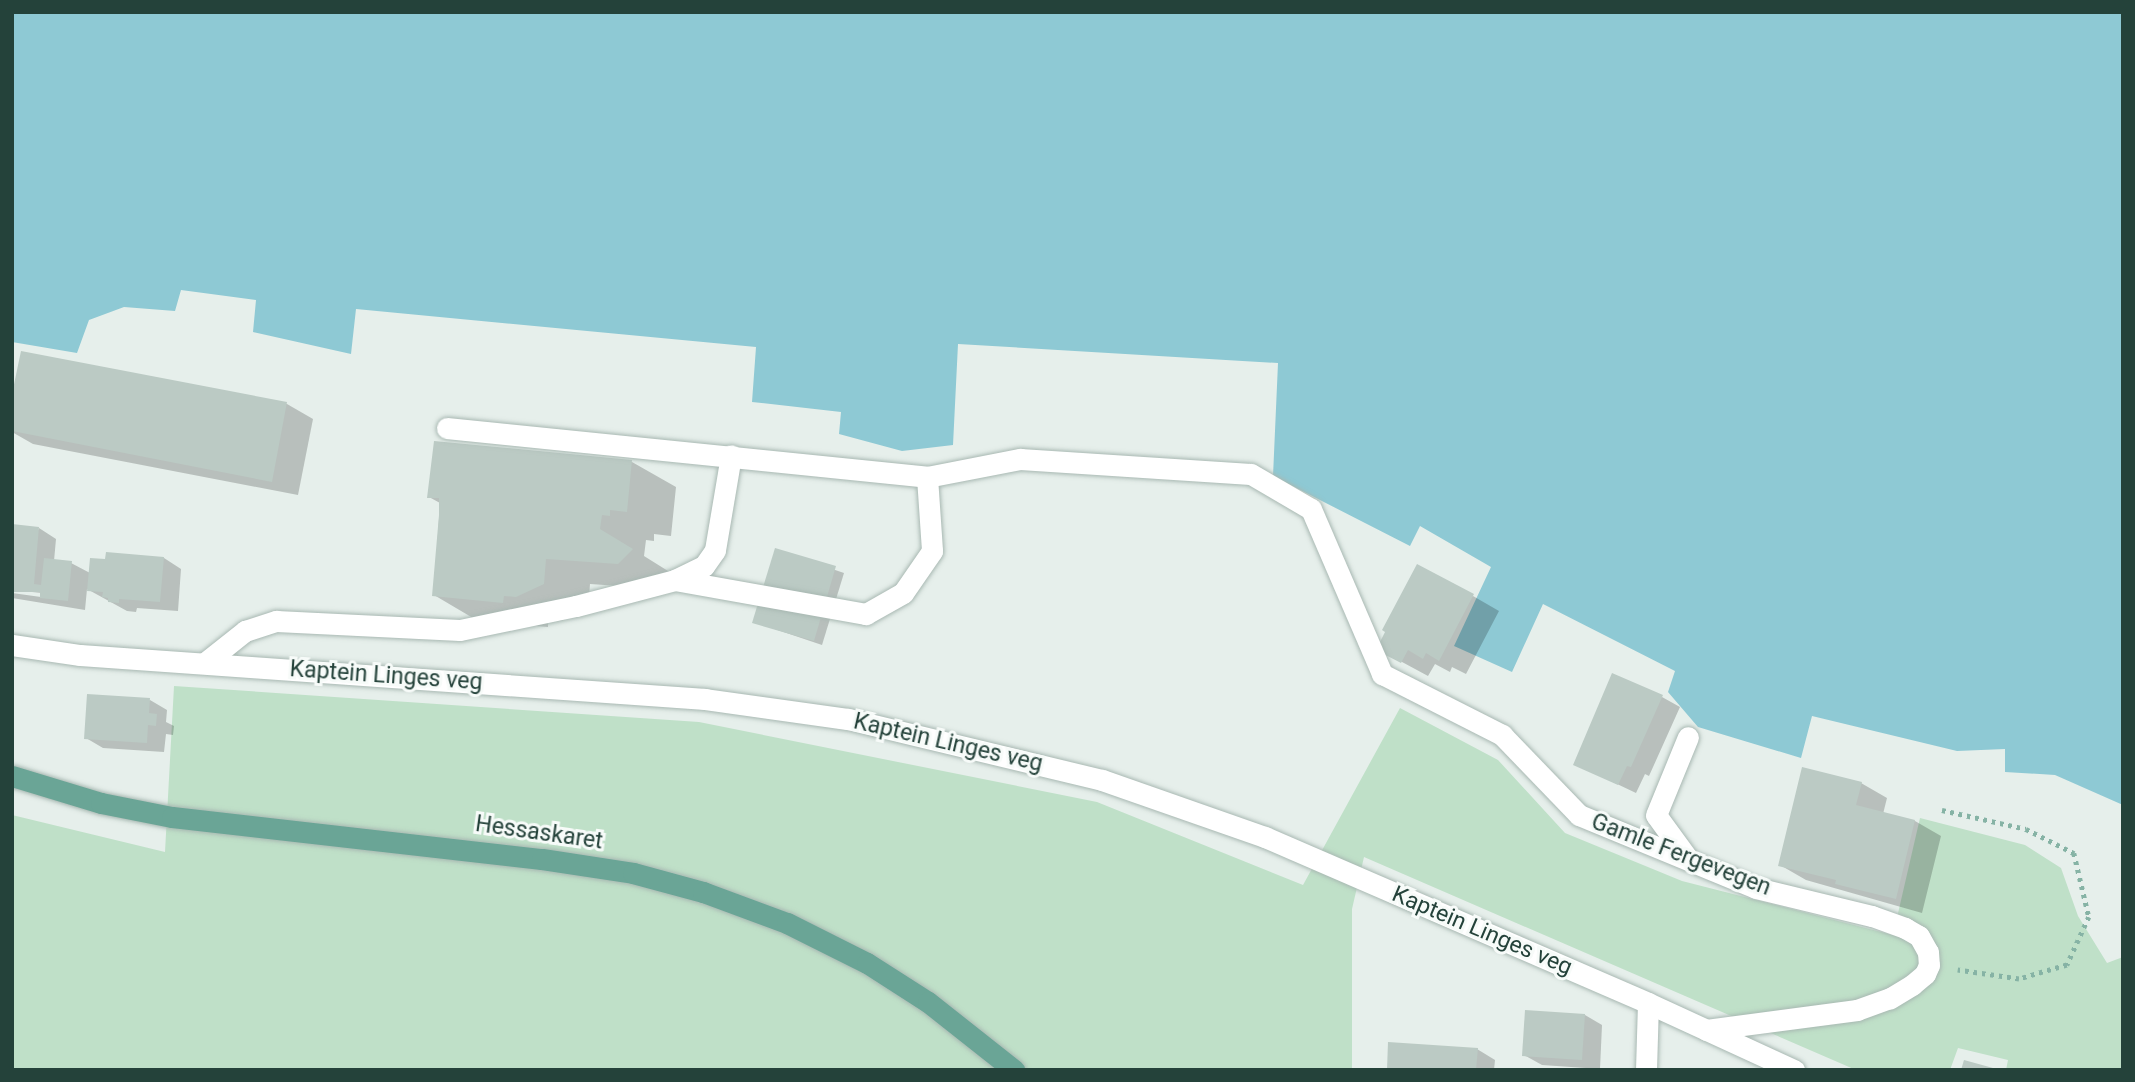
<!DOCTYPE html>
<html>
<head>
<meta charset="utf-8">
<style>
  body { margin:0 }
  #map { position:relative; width:2135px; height:1082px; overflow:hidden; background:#e6efeb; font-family:Roboto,sans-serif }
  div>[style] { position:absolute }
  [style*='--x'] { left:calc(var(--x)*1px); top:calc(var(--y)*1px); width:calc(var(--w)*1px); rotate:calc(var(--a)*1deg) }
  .green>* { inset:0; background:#bfe0c8 }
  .water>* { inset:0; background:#8ec9d4 }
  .shadow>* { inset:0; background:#0003 }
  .building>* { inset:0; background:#bbcac4 }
  .path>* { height:4.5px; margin-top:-2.25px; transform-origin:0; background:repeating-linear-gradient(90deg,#86b3a5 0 3.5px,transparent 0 8.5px) }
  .roads { filter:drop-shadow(0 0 2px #a8b8b2) drop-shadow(0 0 2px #a8b8b2) }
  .minor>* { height:21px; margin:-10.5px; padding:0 10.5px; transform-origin:10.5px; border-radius:10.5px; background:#fff }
  .major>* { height:21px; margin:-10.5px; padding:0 10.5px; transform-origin:10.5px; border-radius:10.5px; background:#6aa596 }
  span { translate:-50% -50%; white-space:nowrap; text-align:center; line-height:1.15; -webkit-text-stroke:6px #f7fbf9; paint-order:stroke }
  .street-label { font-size:23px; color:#24423a }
  .frame { position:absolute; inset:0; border:14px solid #24423a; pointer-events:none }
</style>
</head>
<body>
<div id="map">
  <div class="green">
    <div style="clip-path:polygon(174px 686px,699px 722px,1097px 802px,1303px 885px,1400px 708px,1498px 760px,1565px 833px,1682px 881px,1893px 935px,1920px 818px,2025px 845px,2061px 868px,2078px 916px,2107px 963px,2123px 957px,2123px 1070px,2006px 1070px,2008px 1060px,1958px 1048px,1950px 1070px,1856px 1070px,1364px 857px,1352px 909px,1352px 1070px,12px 1070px,12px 815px,165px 852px)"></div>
  </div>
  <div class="water">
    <div style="clip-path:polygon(12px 12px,2123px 12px,2123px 805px,2055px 775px,2005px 772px,2005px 749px,1957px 751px,1812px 716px,1801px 758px,1698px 727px,1668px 692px,1675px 671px,1543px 604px,1512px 672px,1454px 646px,1491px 567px,1420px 526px,1410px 546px,1273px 476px,1278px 363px,958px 344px,953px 445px,902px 451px,839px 434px,841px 412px,752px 402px,756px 347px,356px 309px,351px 354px,253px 332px,256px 300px,181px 290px,175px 311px,124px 307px,89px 320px,77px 353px,12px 342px)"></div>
  </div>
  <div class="shadow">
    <div style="clip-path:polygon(22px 353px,287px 404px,313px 419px,298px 495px,33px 444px,12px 432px,12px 404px)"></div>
    <div style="clip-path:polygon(436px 443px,632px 462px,676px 487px,671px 536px,654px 534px,654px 541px,646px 540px,644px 556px,676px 576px,663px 589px,590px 584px,588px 609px,561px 621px,548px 620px,548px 627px,478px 621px,434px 595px,440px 503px,429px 497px)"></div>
    <div style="clip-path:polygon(39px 528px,56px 539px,54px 561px,71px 563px,90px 573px,164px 558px,181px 569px,178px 611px,137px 608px,136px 612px,127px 611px,87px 589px,85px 610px,12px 598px,12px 593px,41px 597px,42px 593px,12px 590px)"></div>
    <div style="clip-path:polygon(776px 550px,844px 573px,822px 645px,754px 622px)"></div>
    <div style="clip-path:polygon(1473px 596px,1499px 611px,1466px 674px,1452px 667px,1450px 672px,1435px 664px,1428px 676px,1378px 649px)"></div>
    <div style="clip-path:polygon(1662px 697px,1680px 707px,1649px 776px,1645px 774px,1636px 793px,1575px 764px)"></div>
    <div style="clip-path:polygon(150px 700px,167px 710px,166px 722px,174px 726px,173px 735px,166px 734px,164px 752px,103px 748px,86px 738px)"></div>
    <div style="clip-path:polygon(1861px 783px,1887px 798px,1883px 814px,1915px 821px,1941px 836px,1922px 913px,1806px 880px,1780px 865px)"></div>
    <div style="clip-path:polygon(1585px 1015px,1602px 1025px,1600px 1069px,1542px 1065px,1524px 1055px)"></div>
    <div style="clip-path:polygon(1477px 1049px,1495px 1060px,1494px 1070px,1388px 1070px)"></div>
  </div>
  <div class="building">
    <div style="clip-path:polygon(21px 351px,287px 402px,272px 482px,12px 431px,12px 394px)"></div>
    <div style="clip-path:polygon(434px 441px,632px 460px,627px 512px,610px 510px,610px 516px,602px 515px,600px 529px,633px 549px,618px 564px,546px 559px,544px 584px,516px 597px,504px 596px,503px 603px,432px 596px,439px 515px,439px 498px,427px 498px)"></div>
    <div style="clip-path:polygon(12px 524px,39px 527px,34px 584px,41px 585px,44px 558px,72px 561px,68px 601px,40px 598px,40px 592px,12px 592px)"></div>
    <div style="clip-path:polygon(775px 548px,836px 566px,814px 641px,752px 623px)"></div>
    <div style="clip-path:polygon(106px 552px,164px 557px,160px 602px,119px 599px,119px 603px,108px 602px,108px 598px,102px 597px,103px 592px,87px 591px,90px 558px,105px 559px)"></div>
    <div style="clip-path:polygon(1417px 564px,1474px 594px,1439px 661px,1426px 653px,1423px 659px,1408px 650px,1401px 663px,1376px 650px,1385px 632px,1382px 630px)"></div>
    <div style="clip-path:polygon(1612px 673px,1663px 695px,1631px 767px,1627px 766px,1618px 785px,1573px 765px)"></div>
    <div style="clip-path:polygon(87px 694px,150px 698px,149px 713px,157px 714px,156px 726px,148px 725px,147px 743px,84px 739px)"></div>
    <div style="clip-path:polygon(1802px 767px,1862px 782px,1856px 805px,1915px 820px,1896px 899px,1835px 884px,1836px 880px,1778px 866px)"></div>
    <div style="clip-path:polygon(1525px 1010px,1585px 1014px,1582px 1060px,1522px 1056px)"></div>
    <div style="clip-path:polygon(1388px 1042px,1478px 1048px,1476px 1070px,1387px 1070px)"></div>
    <div style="clip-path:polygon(1964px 1060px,1993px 1068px,1993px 1070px,1961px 1070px)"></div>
  </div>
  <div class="path">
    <div style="--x:1942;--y:810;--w:86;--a:12.7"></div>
    <div style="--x:2026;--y:829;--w:54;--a:26.6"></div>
    <div style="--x:2074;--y:853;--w:66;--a:76.8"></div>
    <div style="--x:2089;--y:917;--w:53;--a:114.6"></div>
    <div style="--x:2067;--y:965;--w:50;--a:163.7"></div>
    <div style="--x:2019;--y:979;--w:62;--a:-171.6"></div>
  </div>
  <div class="roads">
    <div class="minor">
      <div style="--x:447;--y:428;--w:482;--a:5.8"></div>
      <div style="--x:927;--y:477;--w:74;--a:86.1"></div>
      <div style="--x:932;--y:551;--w:51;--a:124.6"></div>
      <div style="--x:903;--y:593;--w:43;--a:150.4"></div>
      <div style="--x:866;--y:614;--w:194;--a:-169.9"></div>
      <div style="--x:927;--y:477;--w:95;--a:-11"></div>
      <div style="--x:1020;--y:459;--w:231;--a:3.7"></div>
      <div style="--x:1251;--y:474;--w:69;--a:30.3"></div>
      <div style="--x:1311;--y:509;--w:180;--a:66.7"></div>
      <div style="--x:1382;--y:674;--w:135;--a:26.9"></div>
      <div style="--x:1502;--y:735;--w:111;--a:46.1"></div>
      <div style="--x:1579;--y:815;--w:191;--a:22.4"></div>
      <div style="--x:1756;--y:888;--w:119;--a:13.6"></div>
      <div style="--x:1872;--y:916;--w:35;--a:20"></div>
      <div style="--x:1905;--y:928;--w:16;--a:30"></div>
      <div style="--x:1919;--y:936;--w:18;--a:61"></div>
      <div style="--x:1928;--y:952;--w:13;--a:86"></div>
      <div style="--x:1929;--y:965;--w:10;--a:114"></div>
      <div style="--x:1925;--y:974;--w:17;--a:140"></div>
      <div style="--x:1912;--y:985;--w:26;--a:149"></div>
      <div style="--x:1890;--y:998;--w:35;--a:160"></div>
      <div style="--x:1857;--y:1010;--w:152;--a:172.5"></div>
      <div style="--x:12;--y:645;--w:69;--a:8.4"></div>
      <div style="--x:80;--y:655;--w:627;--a:4.03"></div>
      <div style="--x:705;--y:699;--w:144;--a:8"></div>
      <div style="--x:848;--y:719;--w:261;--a:13.5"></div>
      <div style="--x:1102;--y:780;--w:173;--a:19.3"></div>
      <div style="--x:1265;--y:837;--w:417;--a:23.4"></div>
      <div style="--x:1648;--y:1003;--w:161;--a:24.7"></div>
      <div style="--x:206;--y:662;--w:50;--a:-38.5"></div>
      <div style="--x:245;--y:631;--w:33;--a:-18"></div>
      <div style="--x:276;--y:621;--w:184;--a:2.8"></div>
      <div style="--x:460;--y:630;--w:118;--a:-11.7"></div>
      <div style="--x:576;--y:606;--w:102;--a:-14.7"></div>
      <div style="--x:675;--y:580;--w:32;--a:-26"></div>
      <div style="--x:704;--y:566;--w:19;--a:-55"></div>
      <div style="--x:715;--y:550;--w:96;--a:-80.4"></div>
      <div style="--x:1688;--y:859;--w:54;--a:-126"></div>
      <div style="--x:1656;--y:815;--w:84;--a:-67.7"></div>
      <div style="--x:1646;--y:1070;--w:67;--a:-88.3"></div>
    </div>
    <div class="major">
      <div style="--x:12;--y:776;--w:93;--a:16.9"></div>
      <div style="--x:101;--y:803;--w:72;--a:11.2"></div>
      <div style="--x:172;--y:817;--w:372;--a:6.5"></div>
      <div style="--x:542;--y:859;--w:92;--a:8.7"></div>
      <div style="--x:633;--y:873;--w:73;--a:15.2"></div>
      <div style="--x:703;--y:892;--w:90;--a:20.3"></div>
      <div style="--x:787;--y:923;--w:89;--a:26.6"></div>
      <div style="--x:867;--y:963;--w:72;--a:32.6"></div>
      <div style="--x:928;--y:1002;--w:110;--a:38.3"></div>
    </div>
  </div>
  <div class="street-label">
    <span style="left:386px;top:676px;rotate:4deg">Kaptein Linges veg</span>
    <span style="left:948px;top:743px;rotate:13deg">Kaptein Linges veg</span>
    <span style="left:539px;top:833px;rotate:8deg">Hessaskaret</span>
    <span style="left:1681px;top:855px;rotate:21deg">Gamle Fergevegen</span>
    <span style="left:1482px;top:931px;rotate:23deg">Kaptein Linges veg</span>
  </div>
  <div class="frame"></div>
</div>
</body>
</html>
